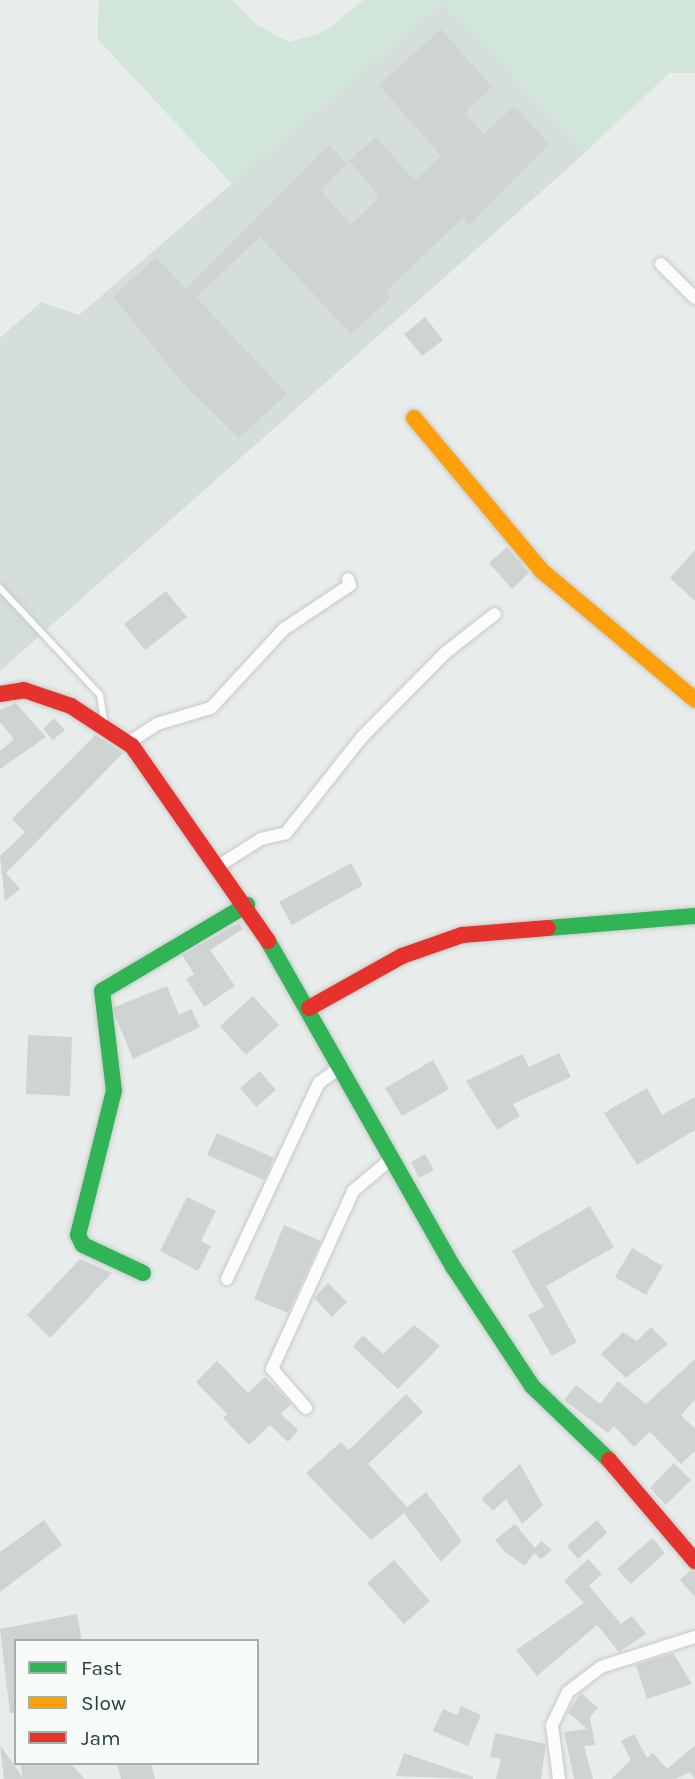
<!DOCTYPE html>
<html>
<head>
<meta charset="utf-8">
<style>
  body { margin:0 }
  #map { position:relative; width:695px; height:1779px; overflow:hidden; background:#e8edeb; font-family:Karla,sans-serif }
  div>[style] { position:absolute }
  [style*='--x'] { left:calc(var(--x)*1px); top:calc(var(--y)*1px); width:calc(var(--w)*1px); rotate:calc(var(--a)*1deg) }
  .built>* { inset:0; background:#d6dedb }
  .green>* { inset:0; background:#d1e6d8 }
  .building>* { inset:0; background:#cfd4d2 }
  .roads { filter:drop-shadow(0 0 2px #c5cac8) drop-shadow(0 0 2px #c5cac8) }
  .lane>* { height:6px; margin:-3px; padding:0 3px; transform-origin:3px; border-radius:3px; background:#fcfcfc }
  .street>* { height:12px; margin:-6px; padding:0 6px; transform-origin:6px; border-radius:6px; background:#fcfcfc }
  .fast>* { height:16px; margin:-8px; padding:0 8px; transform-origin:8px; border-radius:8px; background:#30b455 }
  .slow>* { height:16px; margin:-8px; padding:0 8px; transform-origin:8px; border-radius:8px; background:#ff9f0a }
  .jam>* { height:16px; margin:-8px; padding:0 8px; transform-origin:8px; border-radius:8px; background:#e5322d }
  span { translate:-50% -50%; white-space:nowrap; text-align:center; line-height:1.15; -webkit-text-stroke:5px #f7fbf9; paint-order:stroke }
  .legend { position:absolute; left:14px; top:1639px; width:245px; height:126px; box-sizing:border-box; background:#f7fbf9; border:2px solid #a3b1ad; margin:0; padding:9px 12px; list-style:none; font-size:21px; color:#24423a }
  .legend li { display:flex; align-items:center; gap:14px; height:35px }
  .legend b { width:35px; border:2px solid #a3b1ad }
</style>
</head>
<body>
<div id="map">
  <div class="built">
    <div style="clip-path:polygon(442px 3px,586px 152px,0 671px,0 338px,41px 302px,79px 315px)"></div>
  </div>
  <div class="green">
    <div style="clip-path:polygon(99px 0,233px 0,255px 24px,289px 42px,322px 33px,364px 0,695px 0,695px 73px,669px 73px,586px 152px,442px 3px,232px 184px,97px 38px)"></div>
  </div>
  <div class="building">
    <div style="clip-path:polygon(441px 29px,492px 87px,464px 113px,484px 134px,514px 106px,549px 144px,469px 225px,463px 218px,386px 291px,391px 297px,351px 334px,260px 237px,196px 297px,287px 394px,239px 438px,187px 388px,113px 297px,156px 257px,186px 289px,329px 145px,347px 164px,320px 190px,351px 224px,380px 197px,349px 161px,376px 137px,415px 181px,441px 156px,379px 85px)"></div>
    <div style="clip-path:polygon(425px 317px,443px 340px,422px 356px,404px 334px)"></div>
    <div style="clip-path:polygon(507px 547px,529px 573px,512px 589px,489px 563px)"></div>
    <div style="clip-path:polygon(695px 550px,695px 601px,670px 578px)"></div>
    <div style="clip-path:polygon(166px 591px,187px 617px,145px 650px,124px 624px)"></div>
    <div style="clip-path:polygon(16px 703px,46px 737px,0 769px,0 751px,14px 739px,0 722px,0 710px)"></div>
    <div style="clip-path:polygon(54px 718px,65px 730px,53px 740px,43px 729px)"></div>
    <div style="clip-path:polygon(95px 735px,123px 753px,6px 873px,20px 889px,5px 901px,0 856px,25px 832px,12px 819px)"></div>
    <div style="clip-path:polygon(351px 863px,363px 885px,292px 925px,279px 902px)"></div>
    <div style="clip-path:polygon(239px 923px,243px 929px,210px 950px,235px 986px,204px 1007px,186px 979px,194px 974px,182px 955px)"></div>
    <div style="clip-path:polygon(167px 986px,179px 1015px,191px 1009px,200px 1027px,133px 1059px,112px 1008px)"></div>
    <div style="clip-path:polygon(253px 996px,279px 1025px,246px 1055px,220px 1026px)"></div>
    <div style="clip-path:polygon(28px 1035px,72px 1037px,70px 1096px,26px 1094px)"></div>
    <div style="clip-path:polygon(559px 1053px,571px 1077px,513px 1104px,520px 1116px,497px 1130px,466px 1081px,522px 1054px,529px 1067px)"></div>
    <div style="clip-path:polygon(433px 1060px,449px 1089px,402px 1116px,385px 1088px)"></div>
    <div style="clip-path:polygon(260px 1071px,276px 1090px,256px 1107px,240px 1088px)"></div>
    <div style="clip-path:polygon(647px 1088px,662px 1115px,695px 1097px,695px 1130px,637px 1165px,604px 1113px)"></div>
    <div style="clip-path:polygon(217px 1133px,274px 1158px,264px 1180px,207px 1155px)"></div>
    <div style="clip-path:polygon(425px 1154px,434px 1170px,419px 1178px,411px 1162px)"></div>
    <div style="clip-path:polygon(187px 1197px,216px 1211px,201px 1241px,211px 1246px,198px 1271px,160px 1251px)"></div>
    <div style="clip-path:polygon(590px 1206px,614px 1247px,546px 1286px,577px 1342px,552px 1356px,528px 1315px,544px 1307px,512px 1251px)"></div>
    <div style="clip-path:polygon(284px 1225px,321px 1241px,288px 1313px,254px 1299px)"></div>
    <div style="clip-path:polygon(632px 1248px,663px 1266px,646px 1295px,615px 1277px)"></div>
    <div style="clip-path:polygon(80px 1259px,112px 1273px,50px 1338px,27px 1315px)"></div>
    <div style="clip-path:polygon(328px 1283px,347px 1302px,332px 1317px,314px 1298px)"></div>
    <div style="clip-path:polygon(414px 1325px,440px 1346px,398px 1389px,353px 1347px,363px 1335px,383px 1354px)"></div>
    <div style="clip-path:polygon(651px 1327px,668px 1344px,626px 1378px,601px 1354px,623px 1332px,637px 1341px)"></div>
    <div style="clip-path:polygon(695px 1359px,695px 1400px,681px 1415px,695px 1429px,695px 1451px,681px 1464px,650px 1432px,634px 1447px,614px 1426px,608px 1433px,564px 1400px,576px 1385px,600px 1404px,618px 1381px,646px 1404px)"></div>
    <div style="clip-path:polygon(217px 1361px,248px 1393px,265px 1377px,286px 1398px,291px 1404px,281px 1414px,298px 1430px,288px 1442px,270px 1425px,249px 1445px,223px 1418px,227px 1414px,196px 1382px)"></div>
    <div style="clip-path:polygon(406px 1394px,423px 1412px,368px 1464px,407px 1507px,426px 1492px,462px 1541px,441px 1562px,404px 1513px,371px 1540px,306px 1473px,341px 1442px,349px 1450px)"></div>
    <div style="clip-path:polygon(674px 1463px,691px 1480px,666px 1505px,650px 1488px)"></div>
    <div style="clip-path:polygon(520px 1464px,543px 1505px,522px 1524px,506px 1499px,493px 1511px,481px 1499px)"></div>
    <div style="clip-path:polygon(44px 1520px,62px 1545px,0 1592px,0 1552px)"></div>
    <div style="clip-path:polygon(597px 1520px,607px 1533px,578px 1559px,567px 1546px)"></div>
    <div style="clip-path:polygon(515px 1524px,535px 1548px,541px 1541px,552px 1550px,541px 1559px,534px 1553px,525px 1566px,505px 1552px,495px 1540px)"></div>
    <div style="clip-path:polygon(652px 1538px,665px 1553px,631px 1584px,617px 1569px)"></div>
    <div style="clip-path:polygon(588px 1559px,602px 1574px,589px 1586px,621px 1624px,632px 1616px,646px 1634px,619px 1652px,597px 1625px,537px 1676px,516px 1650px,584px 1603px,564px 1581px)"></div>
    <div style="clip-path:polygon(394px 1560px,430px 1601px,404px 1624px,367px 1583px)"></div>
    <div style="clip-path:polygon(690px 1571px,695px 1572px,695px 1597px,680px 1580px)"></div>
    <div style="clip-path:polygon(77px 1614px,82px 1641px,16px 1641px,16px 1713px,10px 1713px,0 1629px)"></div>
    <div style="clip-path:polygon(673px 1653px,692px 1684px,647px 1699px,636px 1665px)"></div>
    <div style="clip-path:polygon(581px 1693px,598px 1708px,590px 1717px,595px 1745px,584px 1746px,593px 1779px,574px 1779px,564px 1732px,587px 1729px,568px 1712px)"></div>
    <div style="clip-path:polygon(461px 1706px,481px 1715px,468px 1746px,433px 1731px,443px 1709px,457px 1715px)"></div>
    <div style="clip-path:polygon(495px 1733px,546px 1744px,541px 1779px,496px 1779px,501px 1759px,490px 1757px)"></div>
    <div style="clip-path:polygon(634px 1734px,647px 1758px,653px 1753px,667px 1769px,695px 1745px,695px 1779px,690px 1772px,676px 1779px,611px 1779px,631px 1760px,621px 1741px)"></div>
    <div style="clip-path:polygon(0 1745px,23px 1778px,20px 1763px,70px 1763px,85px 1779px,4px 1779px)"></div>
    <div style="clip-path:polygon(404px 1753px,473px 1777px,473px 1779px,396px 1776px)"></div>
    <div style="clip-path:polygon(117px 1763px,151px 1763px,155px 1779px,121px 1779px)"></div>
  </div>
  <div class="roads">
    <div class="lane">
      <div style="--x:0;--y:588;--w:146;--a:46.9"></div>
      <div style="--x:100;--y:695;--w:30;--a:81"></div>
    </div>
    <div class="street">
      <div style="--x:661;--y:264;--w:48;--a:45"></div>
      <div style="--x:128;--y:743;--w:35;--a:-33"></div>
      <div style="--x:157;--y:724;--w:56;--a:-16.5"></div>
      <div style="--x:211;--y:708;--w:108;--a:-47.3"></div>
      <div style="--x:284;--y:629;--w:79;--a:-33.7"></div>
      <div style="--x:350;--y:585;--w:6;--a:-108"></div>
      <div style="--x:220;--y:865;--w:49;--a:-32.4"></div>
      <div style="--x:261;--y:839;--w:26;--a:-13"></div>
      <div style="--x:286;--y:833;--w:122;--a:-51.6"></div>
      <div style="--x:362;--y:737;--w:118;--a:-45.3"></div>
      <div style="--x:445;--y:653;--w:63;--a:-38"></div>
      <div style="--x:227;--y:1279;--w:217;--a:-64.9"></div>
      <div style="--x:319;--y:1083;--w:26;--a:-37"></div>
      <div style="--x:306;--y:1408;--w:52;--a:-131.1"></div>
      <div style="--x:272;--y:1369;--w:196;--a:-65.5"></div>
      <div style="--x:353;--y:1191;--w:50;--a:-40.1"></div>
      <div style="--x:559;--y:1779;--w:54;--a:-97.4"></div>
      <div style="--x:552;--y:1725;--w:37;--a:-64"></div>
      <div style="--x:568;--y:1692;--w:41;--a:-37.1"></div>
      <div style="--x:601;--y:1667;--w:99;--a:-17.7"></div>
    </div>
    <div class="fast">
      <div style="--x:548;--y:928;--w:147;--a:-4.7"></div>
      <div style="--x:268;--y:941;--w:376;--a:60.4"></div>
      <div style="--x:454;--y:1268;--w:141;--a:56.5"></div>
      <div style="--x:532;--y:1386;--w:107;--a:43.9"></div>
      <div style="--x:143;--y:1273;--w:66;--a:-155"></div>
      <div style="--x:83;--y:1245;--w:11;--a:-117"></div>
      <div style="--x:78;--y:1235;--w:148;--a:-76"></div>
      <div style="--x:114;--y:1091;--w:101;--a:-96.8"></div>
      <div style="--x:102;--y:991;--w:169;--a:-30.7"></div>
    </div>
    <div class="slow">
      <div style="--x:414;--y:418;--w:199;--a:50.1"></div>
      <div style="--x:542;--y:571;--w:200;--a:40.1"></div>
    </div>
    <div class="jam">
      <div style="--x:0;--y:694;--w:24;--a:-9"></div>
      <div style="--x:24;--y:690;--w:50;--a:18.8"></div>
      <div style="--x:71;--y:706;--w:73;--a:33.3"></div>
      <div style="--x:132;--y:746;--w:238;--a:55.1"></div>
      <div style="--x:309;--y:1008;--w:107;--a:-29.2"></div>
      <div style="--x:402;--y:956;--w:64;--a:-19.3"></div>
      <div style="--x:462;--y:935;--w:86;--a:-4.7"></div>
      <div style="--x:609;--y:1460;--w:133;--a:49.6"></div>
    </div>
  </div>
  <ul class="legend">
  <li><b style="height:9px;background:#30b455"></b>Fast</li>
  <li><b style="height:9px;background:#ff9f0a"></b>Slow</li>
  <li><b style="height:9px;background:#e5322d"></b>Jam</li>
  </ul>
</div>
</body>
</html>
